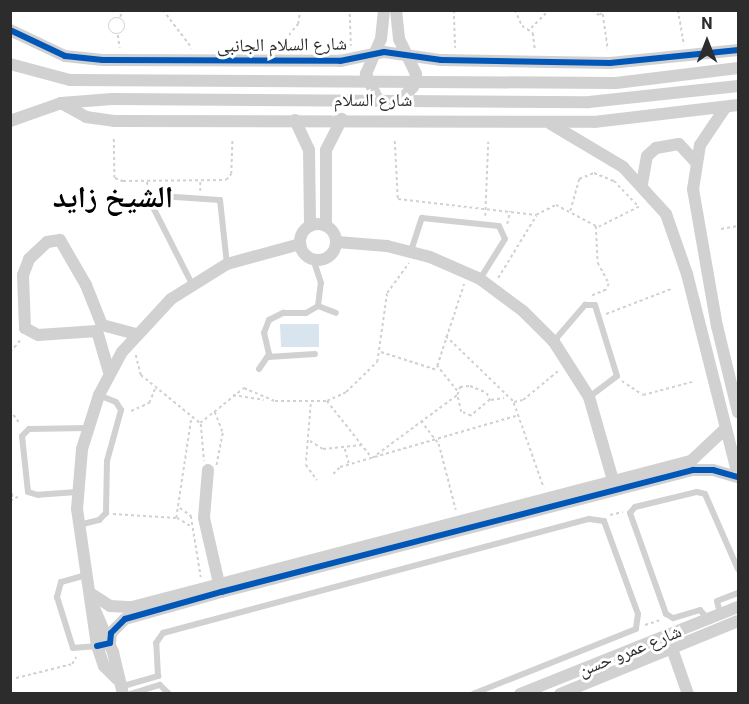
<!DOCTYPE html>
<html>
<head>
<meta charset="utf-8">
<style>
  body { margin:0 }
  #map { position:relative; width:749px; height:704px; overflow:hidden; background:#fff; font-family:Roboto,"Noto Naskh Arabic",sans-serif }
  div>[style] { position:absolute }
  [style*='--x'] { left:calc(var(--x)*1px); top:calc(var(--y)*1px); width:calc(var(--w)*1px); rotate:calc(var(--a)*1deg) }
  .water>* { inset:0; background:#d8e4ee }
  .path>* { height:1.5px; margin-top:-0.75px; transform-origin:0; background:repeating-linear-gradient(90deg,#d1d1d1 0 3px,transparent 0 6px) }
  .path>.ring { margin:-0.75px; padding:0; box-sizing:content-box; background:none; border:1.5px solid #d1d1d1; border-radius:50% }
  .lane>* { height:6px; margin:-3px; padding:0 3px; transform-origin:3px; border-radius:3px; background:#d1d1d1 }
  .street>* { height:12px; margin:-6px; padding:0 6px; transform-origin:6px; border-radius:6px; background:#d1d1d1 }
  .street>.ring { margin:-6px; padding:0; box-sizing:content-box; background:none; border:12px solid #d1d1d1; border-radius:50% }
  .cycleway>* { height:6px; margin:-3px; padding:0 3px; transform-origin:3px; border-radius:3px; background:#0057b8 }
  span { translate:-50% -50%; white-space:nowrap; text-align:center; line-height:1.15; -webkit-text-stroke:6px #fff; paint-order:stroke }
  .street-label { font-size:18px; color:#2c2c2c }
  .town-label { font-size:30px; color:#000; font-weight:700 }
  .frame { position:absolute; inset:0; border:12px solid #2c2c2c; pointer-events:none }
  .north { position:absolute; left:677px; top:12px; width:60px; height:60px; -webkit-text-stroke:4px #fff; paint-order:stroke; rotate:0deg; font-size:16px; font-weight:700; line-height:24px; text-align:center; color:#2c2c2c }
  .north::after { content:''; display:block; margin:auto; width:21px; height:27px; background:#2c2c2c; clip-path:polygon(50% 0,100% 100%,50% 72%,0 100%) }
</style>
</head>
<body>
<div id="map">
  <div class="water">
    <div style="clip-path:polygon(319px 324px,319px 347px,281px 347px,280px 324px)"></div>
  </div>
  <div class="path">
    <div style="--x:163;--y:10;--w:48;--a:52.7"></div>
    <div style="--x:454;--y:10;--w:38;--a:88"></div>
    <div style="--x:515;--y:10;--w:17;--a:66"></div>
    <div style="--x:522;--y:26;--w:13;--a:32"></div>
    <div style="--x:533;--y:33;--w:16;--a:83"></div>
    <div style="--x:592;--y:10;--w:9;--a:36"></div>
    <div style="--x:599;--y:15;--w:9;--a:-36"></div>
    <div style="--x:678;--y:10;--w:36;--a:80"></div>
    <div style="--x:350;--y:14;--w:32;--a:88"></div>
    <div style="--x:603;--y:14;--w:36;--a:82"></div>
    <div style="--x:120;--y:17;--w:8;--a:-67"></div>
    <div class="ring" style="left:109px;top:18px;width:14.5px;height:14.5px"></div>
    <div style="--x:531;--y:28;--w:25;--a:-45"></div>
    <div style="--x:118;--y:35;--w:13;--a:81"></div>
    <div style="--x:277;--y:49;--w:33;--a:-50"></div>
    <div style="--x:298;--y:24;--w:14;--a:-82"></div>
    <div style="--x:114;--y:139;--w:39;--a:89"></div>
    <div style="--x:115;--y:178;--w:9;--a:21"></div>
    <div style="--x:123;--y:181;--w:103;--a:-0.6"></div>
    <div style="--x:226;--y:180;--w:8;--a:-50"></div>
    <div style="--x:231;--y:174;--w:35;--a:-88"></div>
    <div style="--x:395;--y:141;--w:58;--a:87"></div>
    <div style="--x:398;--y:199;--w:139;--a:6.6"></div>
    <div style="--x:536;--y:215;--w:22;--a:-27"></div>
    <div style="--x:556;--y:205;--w:45;--a:27.7"></div>
    <div style="--x:596;--y:226;--w:37;--a:87"></div>
    <div style="--x:598;--y:263;--w:24;--a:62"></div>
    <div style="--x:609;--y:284;--w:7;--a:117"></div>
    <div style="--x:606;--y:290;--w:15;--a:157"></div>
    <div style="--x:147;--y:182;--w:15;--a:74"></div>
    <div style="--x:200;--y:191;--w:10;--a:-90"></div>
    <div style="--x:570;--y:211;--w:33;--a:-74"></div>
    <div style="--x:579;--y:179;--w:16;--a:-22"></div>
    <div style="--x:594;--y:173;--w:22;--a:22"></div>
    <div style="--x:614;--y:181;--w:36;--a:46"></div>
    <div style="--x:639;--y:207;--w:47;--a:153.4"></div>
    <div style="--x:485;--y:216;--w:74;--a:-87.7"></div>
    <div style="--x:507;--y:224;--w:13;--a:-77"></div>
    <div style="--x:721;--y:229;--w:17;--a:-10"></div>
    <div style="--x:498;--y:278;--w:73;--a:-58.5"></div>
    <div style="--x:606;--y:314;--w:70;--a:-21"></div>
    <div style="--x:446;--y:336;--w:95;--a:44.1"></div>
    <div style="--x:514;--y:402;--w:9;--a:-13"></div>
    <div style="--x:523;--y:400;--w:45;--a:-39.6"></div>
    <div style="--x:10;--y:352;--w:18;--a:-49"></div>
    <div style="--x:381;--y:352;--w:59;--a:17.8"></div>
    <div style="--x:136;--y:355;--w:21;--a:76"></div>
    <div style="--x:141;--y:375;--w:76;--a:39.1"></div>
    <div style="--x:200;--y:423;--w:56;--a:-38.5"></div>
    <div style="--x:244;--y:388;--w:34;--a:23"></div>
    <div style="--x:275;--y:401;--w:52;--a:0"></div>
    <div style="--x:327;--y:401;--w:21;--a:-25"></div>
    <div style="--x:346;--y:392;--w:43;--a:-44.1"></div>
    <div style="--x:377;--y:362;--w:70;--a:-81.8"></div>
    <div style="--x:387;--y:293;--w:37;--a:-54"></div>
    <div style="--x:622;--y:381;--w:25;--a:34"></div>
    <div style="--x:643;--y:395;--w:51;--a:-14.9"></div>
    <div style="--x:470;--y:386;--w:18;--a:22"></div>
    <div style="--x:487;--y:393;--w:8;--a:67"></div>
    <div style="--x:490;--y:400;--w:25;--a:140"></div>
    <div style="--x:471;--y:416;--w:11;--a:-158"></div>
    <div style="--x:461;--y:412;--w:17;--a:-103"></div>
    <div style="--x:457;--y:395;--w:9;--a:-69"></div>
    <div style="--x:460;--y:387;--w:10;--a:-6"></div>
    <div style="--x:457;--y:391;--w:32;--a:-129"></div>
    <div style="--x:437;--y:366;--w:86;--a:-71.8"></div>
    <div style="--x:233;--y:395;--w:31;--a:9"></div>
    <div style="--x:491;--y:400;--w:13;--a:-9"></div>
    <div style="--x:327;--y:401;--w:73;--a:51.7"></div>
    <div style="--x:372;--y:458;--w:106;--a:-36.5"></div>
    <div style="--x:514;--y:403;--w:90;--a:70.6"></div>
    <div style="--x:311;--y:404;--w:61;--a:94.7"></div>
    <div style="--x:306;--y:465;--w:19;--a:54"></div>
    <div style="--x:10;--y:410;--w:17;--a:54"></div>
    <div style="--x:131;--y:411;--w:20;--a:-24"></div>
    <div style="--x:149;--y:403;--w:16;--a:-68"></div>
    <div style="--x:215;--y:412;--w:22;--a:69"></div>
    <div style="--x:223;--y:433;--w:33;--a:101"></div>
    <div style="--x:421;--y:421;--w:29;--a:52"></div>
    <div style="--x:439;--y:444;--w:68;--a:75.6"></div>
    <div style="--x:201;--y:424;--w:37;--a:85"></div>
    <div style="--x:310;--y:441;--w:15;--a:32"></div>
    <div style="--x:323;--y:449;--w:39;--a:-6"></div>
    <div style="--x:345;--y:449;--w:16;--a:75"></div>
    <div style="--x:333;--y:474;--w:10;--a:-45"></div>
    <div style="--x:340;--y:467;--w:183;--a:-16.2"></div>
    <div style="--x:10;--y:482;--w:17;--a:80"></div>
    <div style="--x:10;--y:501;--w:11;--a:-27"></div>
    <div style="--x:180;--y:508;--w:14;--a:36"></div>
    <div style="--x:191;--y:516;--w:62;--a:80.7"></div>
    <div style="--x:113;--y:514;--w:63;--a:3.6"></div>
    <div style="--x:176;--y:518;--w:100;--a:-81.4"></div>
    <div style="--x:610;--y:515;--w:13;--a:-13"></div>
    <div style="--x:177;--y:518;--w:17;--a:31"></div>
    <div style="--x:645;--y:625;--w:16;--a:-18"></div>
    <div style="--x:16;--y:678;--w:58;--a:-14"></div>
    <div style="--x:72;--y:664;--w:8;--a:-60"></div>
  </div>
  <div class="lane">
    <div style="--x:411;--y:251;--w:35;--a:-72"></div>
    <div style="--x:422;--y:218;--w:77;--a:5.9"></div>
    <div style="--x:499;--y:226;--w:14;--a:65"></div>
    <div style="--x:505;--y:239;--w:47;--a:122"></div>
    <div style="--x:192;--y:284;--w:84;--a:-116.9"></div>
    <div style="--x:154;--y:209;--w:14;--a:-65"></div>
    <div style="--x:160;--y:196;--w:60;--a:3.8"></div>
    <div style="--x:220;--y:200;--w:64;--a:83.8"></div>
    <div style="--x:318;--y:306;--w:19;--a:21"></div>
    <div style="--x:554;--y:341;--w:48;--a:-49.3"></div>
    <div style="--x:585;--y:305;--w:10;--a:0"></div>
    <div style="--x:595;--y:305;--w:74;--a:72.8"></div>
    <div style="--x:617;--y:376;--w:35;--a:143"></div>
    <div style="--x:268;--y:357;--w:47;--a:-3.7"></div>
    <div style="--x:259;--y:369;--w:18;--a:-56"></div>
    <div style="--x:269;--y:354;--w:22;--a:-103"></div>
    <div style="--x:264;--y:333;--w:14;--a:-69"></div>
    <div style="--x:269;--y:320;--w:16;--a:-27"></div>
    <div style="--x:283;--y:313;--w:23;--a:0"></div>
    <div style="--x:306;--y:313;--w:14;--a:-30"></div>
    <div style="--x:318;--y:306;--w:23;--a:-83"></div>
    <div style="--x:321;--y:283;--w:25;--a:-108"></div>
    <div style="--x:77;--y:492;--w:39;--a:176"></div>
    <div style="--x:38;--y:495;--w:10;--a:-163"></div>
    <div style="--x:28;--y:492;--w:56;--a:-96.1"></div>
    <div style="--x:22;--y:436;--w:10;--a:-45"></div>
    <div style="--x:29;--y:429;--w:59;--a:-1"></div>
    <div style="--x:79;--y:525;--w:21;--a:-14"></div>
    <div style="--x:99;--y:520;--w:10;--a:-45"></div>
    <div style="--x:106;--y:513;--w:52;--a:-88.9"></div>
    <div style="--x:107;--y:461;--w:53;--a:-74.6"></div>
    <div style="--x:121;--y:410;--w:9;--a:-122"></div>
    <div style="--x:116;--y:402;--w:18;--a:-158"></div>
    <div style="--x:86;--y:575;--w:26;--a:164"></div>
    <div style="--x:61;--y:582;--w:16;--a:105"></div>
    <div style="--x:57;--y:597;--w:53;--a:72.6"></div>
    <div style="--x:73;--y:648;--w:24;--a:-5"></div>
    <div style="--x:720;--y:614;--w:13;--a:-103"></div>
    <div style="--x:717;--y:601;--w:22;--a:-21"></div>
    <div style="--x:708;--y:619;--w:12;--a:-132"></div>
    <div style="--x:700;--y:610;--w:28;--a:163"></div>
    <div style="--x:673;--y:618;--w:8;--a:-150"></div>
    <div style="--x:666;--y:614;--w:107;--a:-109.6"></div>
    <div style="--x:630;--y:513;--w:8;--a:-50"></div>
    <div style="--x:635;--y:507;--w:64;--a:-13.6"></div>
    <div style="--x:697;--y:492;--w:8;--a:14"></div>
    <div style="--x:705;--y:494;--w:82;--a:66.3"></div>
    <div style="--x:120;--y:687;--w:40;--a:-16"></div>
    <div style="--x:158;--y:676;--w:33;--a:-93"></div>
    <div style="--x:156;--y:643;--w:12;--a:-55"></div>
    <div style="--x:163;--y:633;--w:441;--a:-15"></div>
    <div style="--x:589;--y:519;--w:15;--a:8"></div>
    <div style="--x:604;--y:521;--w:99;--a:69.9"></div>
    <div style="--x:638;--y:614;--w:15;--a:98"></div>
    <div style="--x:636;--y:629;--w:175;--a:158.3"></div>
    <div style="--x:130;--y:694;--w:31;--a:-17"></div>
    <div style="--x:160;--y:685;--w:13;--a:45"></div>
  </div>
  <div class="street">
    <div style="--x:396;--y:10;--w:29;--a:84"></div>
    <div style="--x:399;--y:39;--w:39;--a:64"></div>
    <div style="--x:416;--y:74;--w:13;--a:103"></div>
    <div style="--x:413;--y:87;--w:19;--a:133"></div>
    <div style="--x:10;--y:30;--w:61;--a:25.3"></div>
    <div style="--x:65;--y:56;--w:38;--a:6"></div>
    <div style="--x:103;--y:60;--w:237;--a:0.2"></div>
    <div style="--x:340;--y:61;--w:45;--a:-11.6"></div>
    <div style="--x:384;--y:52;--w:58;--a:8"></div>
    <div style="--x:441;--y:60;--w:169;--a:1"></div>
    <div style="--x:610;--y:63;--w:129;--a:-5.8"></div>
    <div style="--x:10;--y:64;--w:62;--a:14.9"></div>
    <div style="--x:70;--y:80;--w:546;--a:0.31"></div>
    <div style="--x:616;--y:83;--w:123;--a:-7"></div>
    <div style="--x:378;--y:100;--w:29;--a:-115"></div>
    <div style="--x:366;--y:74;--w:38;--a:-67"></div>
    <div style="--x:381;--y:39;--w:29;--a:-84"></div>
    <div style="--x:61;--y:103;--w:29;--a:29"></div>
    <div style="--x:86;--y:117;--w:28;--a:8"></div>
    <div style="--x:114;--y:121;--w:480;--a:0.1"></div>
    <div style="--x:594;--y:122;--w:145;--a:-6.7"></div>
    <div style="--x:725;--y:108;--w:45;--a:124"></div>
    <div style="--x:700;--y:145;--w:45;--a:99"></div>
    <div style="--x:693;--y:189;--w:139;--a:80.1"></div>
    <div style="--x:717;--y:326;--w:89;--a:76.3"></div>
    <div style="--x:295;--y:120;--w:33;--a:65"></div>
    <div style="--x:309;--y:150;--w:76;--a:89.2"></div>
    <div style="--x:10;--y:121;--w:54;--a:-19.4"></div>
    <div style="--x:61;--y:103;--w:51;--a:-4.5"></div>
    <div style="--x:112;--y:99;--w:477;--a:0.4"></div>
    <div style="--x:589;--y:102;--w:150;--a:-6.1"></div>
    <div style="--x:551;--y:124;--w:84;--a:30.8"></div>
    <div style="--x:623;--y:167;--w:64;--a:47.5"></div>
    <div style="--x:666;--y:214;--w:64;--a:70.7"></div>
    <div style="--x:687;--y:274;--w:208;--a:75.8"></div>
    <div style="--x:642;--y:184;--w:28;--a:-80"></div>
    <div style="--x:647;--y:156;--w:12;--a:-42"></div>
    <div style="--x:656;--y:148;--w:23;--a:-10"></div>
    <div style="--x:679;--y:144;--w:23;--a:47"></div>
    <div class="ring" style="left:300px;top:224px;width:24px;height:24px"></div>
    <div style="--x:326;--y:226;--w:76;--a:-90"></div>
    <div style="--x:326;--y:150;--w:35;--a:-63"></div>
    <div style="--x:337;--y:242;--w:50;--a:4.6"></div>
    <div style="--x:387;--y:246;--w:44;--a:14.3"></div>
    <div style="--x:430;--y:257;--w:55;--a:23.7"></div>
    <div style="--x:480;--y:279;--w:54;--a:36.7"></div>
    <div style="--x:523;--y:311;--w:44;--a:45"></div>
    <div style="--x:554;--y:342;--w:65;--a:57.5"></div>
    <div style="--x:589;--y:397;--w:94;--a:73.9"></div>
    <div style="--x:109;--y:372;--w:43;--a:-106.3"></div>
    <div style="--x:97;--y:331;--w:59;--a:176.1"></div>
    <div style="--x:38;--y:335;--w:15;--a:-152"></div>
    <div style="--x:25;--y:328;--w:53;--a:-92.2"></div>
    <div style="--x:23;--y:275;--w:17;--a:-69"></div>
    <div style="--x:29;--y:259;--w:25;--a:-43"></div>
    <div style="--x:47;--y:242;--w:13;--a:-9"></div>
    <div style="--x:60;--y:240;--w:52;--a:60"></div>
    <div style="--x:86;--y:285;--w:43;--a:68.2"></div>
    <div style="--x:102;--y:325;--w:35;--a:15"></div>
    <div style="--x:208;--y:470;--w:48;--a:94.8"></div>
    <div style="--x:204;--y:518;--w:76;--a:77.1"></div>
    <div style="--x:90;--y:593;--w:24;--a:33"></div>
    <div style="--x:110;--y:606;--w:22;--a:3"></div>
    <div style="--x:132;--y:607;--w:578;--a:-14.64"></div>
    <div style="--x:691;--y:461;--w:47;--a:-43.3"></div>
    <div style="--x:95;--y:610;--w:46;--a:66.8"></div>
    <div style="--x:113;--y:652;--w:43;--a:76.6"></div>
    <div style="--x:670;--y:643;--w:54;--a:70.6"></div>
    <div style="--x:97;--y:646;--w:13;--a:-13"></div>
    <div style="--x:110;--y:643;--w:10;--a:-84"></div>
    <div style="--x:111;--y:633;--w:20;--a:-45"></div>
    <div style="--x:125;--y:619;--w:100;--a:-15.7"></div>
    <div style="--x:221;--y:592;--w:488;--a:-14.5"></div>
    <div style="--x:693;--y:470;--w:20;--a:0"></div>
    <div style="--x:713;--y:470;--w:26;--a:16"></div>
    <div style="--x:117;--y:679;--w:18;--a:-135"></div>
    <div style="--x:104;--y:666;--w:21;--a:-109"></div>
    <div style="--x:97;--y:646;--w:138;--a:-98.3"></div>
    <div style="--x:77;--y:509;--w:60;--a:-85.2"></div>
    <div style="--x:82;--y:449;--w:57;--a:-72.5"></div>
    <div style="--x:99;--y:395;--w:49;--a:-61.9"></div>
    <div style="--x:122;--y:352;--w:72;--a:-47.2"></div>
    <div style="--x:171;--y:299;--w:66;--a:-32"></div>
    <div style="--x:227;--y:264;--w:76;--a:-15.3"></div>
    <div style="--x:520;--y:694;--w:235;--a:-21.8"></div>
    <div style="--x:560;--y:694;--w:192;--a:-22.3"></div>
  </div>
  <div class="cycleway">
    <div style="--x:10;--y:30;--w:61;--a:25.3"></div>
    <div style="--x:65;--y:56;--w:38;--a:6"></div>
    <div style="--x:103;--y:60;--w:237;--a:0.2"></div>
    <div style="--x:340;--y:61;--w:45;--a:-11.6"></div>
    <div style="--x:384;--y:52;--w:58;--a:8"></div>
    <div style="--x:441;--y:60;--w:169;--a:1"></div>
    <div style="--x:610;--y:63;--w:129;--a:-5.8"></div>
    <div style="--x:97;--y:646;--w:13;--a:-13"></div>
    <div style="--x:110;--y:643;--w:10;--a:-84"></div>
    <div style="--x:111;--y:633;--w:20;--a:-45"></div>
    <div style="--x:125;--y:619;--w:100;--a:-15.7"></div>
    <div style="--x:221;--y:592;--w:488;--a:-14.5"></div>
    <div style="--x:693;--y:470;--w:20;--a:0"></div>
    <div style="--x:713;--y:470;--w:26;--a:16"></div>
  </div>
  <div class="street-label">
    <span style="left:282px;top:45px;rotate:-1deg">شارع السلام الجانبى</span>
    <span style="left:373px;top:100px">شارع السلام</span>
    <span style="left:630px;top:651px;rotate:-22deg">شارع عمرو حسن</span>
  </div>
  <div class="town-label">
    <span style="left:113px;top:197px">الشيخ زايد</span>
  </div>
  <div class="frame"></div>
  <div class="north">N</div>
</div>
</body>
</html>
